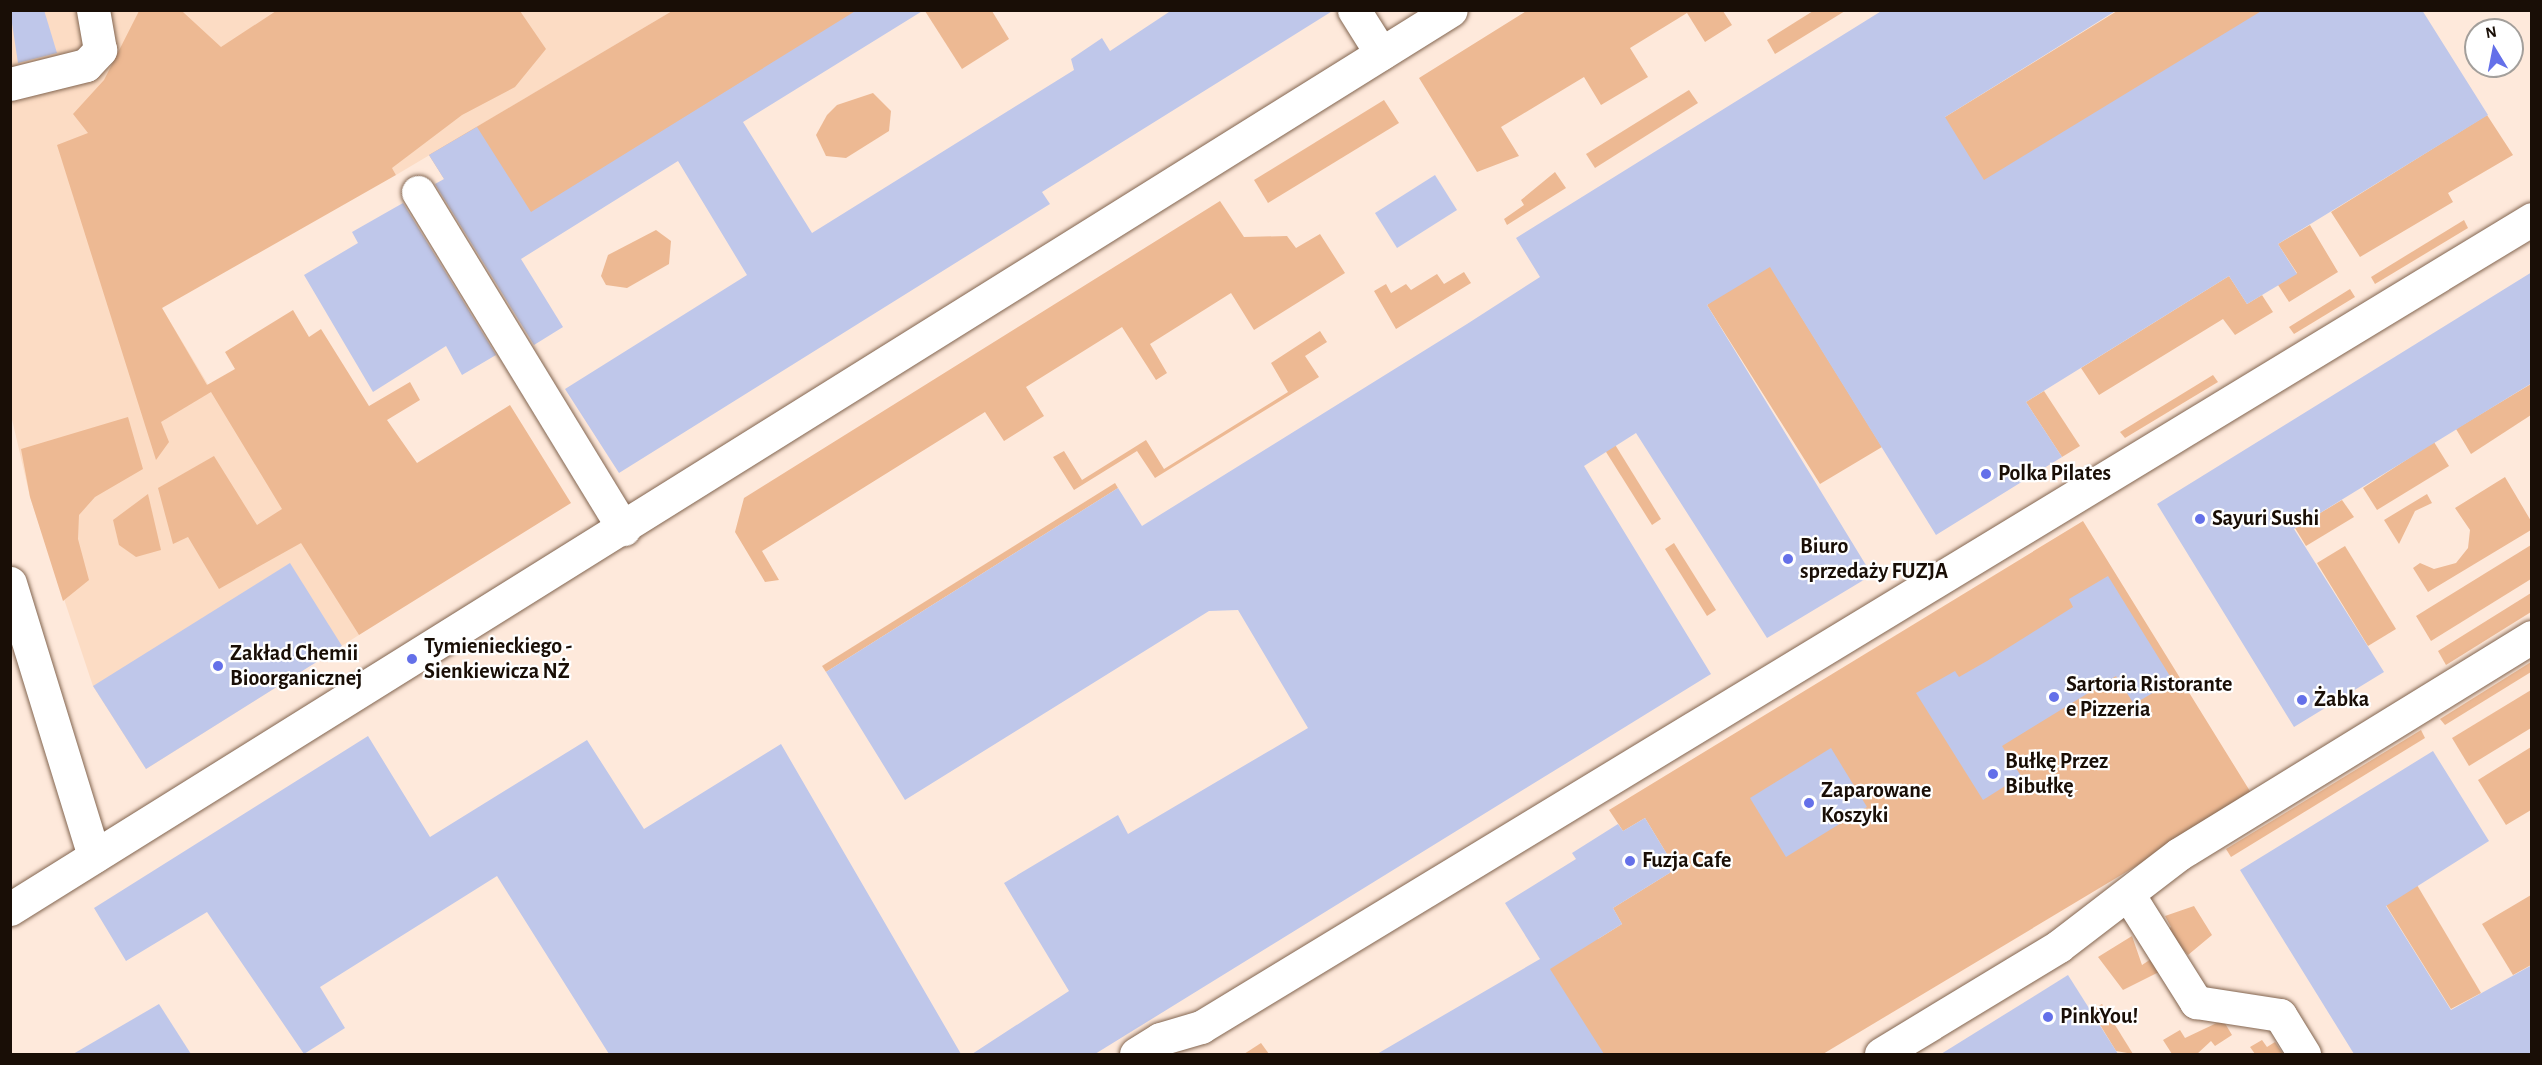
<!DOCTYPE html>
<html>
<head>
<meta charset="utf-8">
<style>
  body { margin:0 }
  #map { position:relative; width:2542px; height:1065px; overflow:hidden; background:#fee9db; font-family:"Alegreya Sans",sans-serif }
  div>[style] { position:absolute }
  [style*='--x'] { left:calc(var(--x)*1px); top:calc(var(--y)*1px); width:calc(var(--w)*1px); rotate:calc(var(--a)*1deg) }
  .built>* { inset:0; background:#fcdcc4 }
  .green>* { inset:0; background:#edb993 }
  .building>* { inset:0; background:#bfc7ea }
  .roads { filter:drop-shadow(0 0 2px #826550) drop-shadow(0 0 2px #826550) }
  .minor>* { height:33px; margin:-16.5px; padding:0 16.5px; transform-origin:16.5px; border-radius:16.5px; background:#fff }
  .dots>* { width:16px; height:16px; translate:-50% -50%; box-sizing:border-box; border:3px solid #fff; border-radius:50% }
  span { translate:-50% -50%; white-space:nowrap; text-align:center; line-height:1.15; -webkit-text-stroke:4.5px #fff; paint-order:stroke }
  .poi-label { font-size:22px; color:#190e06; font-weight:700 }
  .left { translate:0 -50%; text-align:left }
  .frame { position:absolute; inset:0; border:12px solid #190e06; pointer-events:none }
  .north { position:absolute; left:2464px; top:18px; width:60px; height:60px; box-sizing:border-box; background:#fff; border:2px solid #a39f9b; border-radius:50%; rotate:350deg; font-size:16px; font-weight:700; line-height:24px; text-align:center; color:#190e06 }
  .north::after { content:''; display:block; margin:auto; width:21px; height:27px; background:#6470e9; clip-path:polygon(50% 0,100% 100%,50% 72%,0 100%) }
</style>
</head>
<body>
<div id="map">
  <div class="built">
    <div style="clip-path:polygon(10px 11px,672px 11px,396px 175px,307px 21px,162px 308px,359px 635px,146px 769px,93px 686px,30px 497px,11px 415px)"></div>
  </div>
  <div class="green">
    <div style="clip-path:polygon(1528px 10px,1723px 11px,1732px 25px,1705px 42px,1687px 13px,1630px 48px,1648px 77px,1601px 105px,1584px 77px,1501px 127px,1519px 156px,1477px 172px,1419px 78px)"></div>
    <div style="clip-path:polygon(139px 11px,183px 12px,221px 47px,276px 11px,520px 11px,546px 49px,515px 87px,462px 115px,392px 168px,396px 175px,162px 308px,207px 385px,235px 369px,225px 352px,293px 310px,309px 337px,321px 329px,369px 406px,410px 382px,420px 400px,387px 420px,417px 463px,510px 405px,571px 503px,359px 635px,301px 543px,219px 589px,188px 537px,173px 544px,158px 488px,214px 456px,257px 525px,282px 509px,211px 392px,161px 422px,169px 442px,156px 460px,57px 145px,88px 133px,73px 114px,104px 80px)"></div>
    <div style="clip-path:polygon(672px 11px,857px 11px,484px 242px,429px 155px)"></div>
    <div style="clip-path:polygon(925px 11px,992px 11px,1009px 39px,962px 69px)"></div>
    <div style="clip-path:polygon(1813px 11px,1845px 11px,1775px 54px,1767px 40px)"></div>
    <div style="clip-path:polygon(2117px 11px,2263px 11px,1791px 300px,1882px 447px,1820px 484px,1707px 305px,1945px 117px)"></div>
    <div style="clip-path:polygon(1689px 90px,1698px 103px,1595px 168px,1586px 154px)"></div>
    <div style="clip-path:polygon(873px 93px,891px 111px,889px 131px,846px 158px,826px 156px,816px 135px,827px 115px,837px 105px)"></div>
    <div style="clip-path:polygon(1384px 100px,1399px 123px,1268px 203px,1254px 180px)"></div>
    <div style="clip-path:polygon(2487px 115px,2513px 155px,2448px 193px,2453px 202px,2360px 257px,2331px 212px)"></div>
    <div style="clip-path:polygon(1555px 172px,1566px 188px,1507px 225px,1504px 219px,1524px 205px,1521px 200px)"></div>
    <div style="clip-path:polygon(1220px 201px,1244px 237px,1287px 236px,1296px 248px,1320px 234px,1345px 273px,1254px 330px,1231px 293px,1150px 344px,1167px 373px,1156px 380px,1122px 327px,1026px 387px,1044px 416px,1004px 441px,985px 412px,762px 551px,779px 580px,765px 582px,735px 532px,744px 498px)"></div>
    <div style="clip-path:polygon(2464px 220px,2468px 228px,2375px 284px,2371px 277px)"></div>
    <div style="clip-path:polygon(2310px 225px,2338px 272px,2289px 302px,2278px 285px,2297px 273px,2278px 244px)"></div>
    <div style="clip-path:polygon(656px 230px,671px 241px,669px 264px,627px 288px,606px 285px,601px 276px,608px 255px)"></div>
    <div style="clip-path:polygon(1464px 272px,1471px 283px,1396px 329px,1374px 291px,1386px 284px,1391px 293px,1406px 284px,1411px 290px,1437px 274px,1444px 284px)"></div>
    <div style="clip-path:polygon(2229px 276px,2247px 304px,2262px 295px,2273px 312px,2235px 335px,2223px 319px,2099px 395px,2081px 368px)"></div>
    <div style="clip-path:polygon(2350px 289px,2355px 297px,2294px 334px,2289px 327px)"></div>
    <div style="clip-path:polygon(1320px 331px,1327px 342px,1305px 356px,1319px 377px,1155px 478px,1137px 451px,1074px 490px,1053px 457px,1064px 451px,1082px 480px,1146px 440px,1164px 469px,1288px 392px,1271px 363px)"></div>
    <div style="clip-path:polygon(2213px 375px,2218px 382px,2125px 438px,2120px 432px)"></div>
    <div style="clip-path:polygon(2531px 384px,2531px 415px,2471px 454px,2456px 429px)"></div>
    <div style="clip-path:polygon(2044px 391px,2080px 446px,2062px 457px,2026px 402px)"></div>
    <div style="clip-path:polygon(128px 417px,143px 469px,95px 497px,79px 515px,78px 539px,89px 580px,63px 601px,30px 497px,21px 449px)"></div>
    <div style="clip-path:polygon(1606px 430px,1661px 519px,1652px 525px,1596px 436px)"></div>
    <div style="clip-path:polygon(2434px 442px,2449px 466px,2377px 510px,2363px 488px)"></div>
    <div style="clip-path:polygon(2505px 477px,2531px 521px,2531px 530px,2428px 592px,2413px 568px,2420px 563px,2434px 569px,2456px 563px,2468px 548px,2470px 530px,2455px 508px)"></div>
    <div style="clip-path:polygon(1115px 483px,1118px 488px,826px 672px,822px 666px)"></div>
    <div style="clip-path:polygon(148px 494px,161px 550px,136px 557px,119px 545px,113px 520px)"></div>
    <div style="clip-path:polygon(2427px 494px,2432px 503px,2415px 511px,2399px 544px,2384px 520px)"></div>
    <div style="clip-path:polygon(2342px 500px,2354px 517px,2306px 546px,2295px 528px)"></div>
    <div style="clip-path:polygon(2083px 521px,2253px 796px,1823px 1054px,1603px 1054px,1538px 955px,1588px 924px,1598px 939px,1622px 924px,1613px 908px,1676px 869px,1645px 818px,1623px 831px,1609px 810px)"></div>
    <div style="clip-path:polygon(1674px 543px,1716px 610px,1707px 616px,1665px 549px)"></div>
    <div style="clip-path:polygon(2531px 545px,2531px 579px,2431px 641px,2416px 616px)"></div>
    <div style="clip-path:polygon(2345px 546px,2396px 629px,2368px 646px,2317px 563px)"></div>
    <div style="clip-path:polygon(2531px 593px,2531px 612px,2446px 665px,2438px 651px)"></div>
    <div style="clip-path:polygon(2531px 662px,2531px 672px,2445px 725px,2440px 719px)"></div>
    <div style="clip-path:polygon(2531px 690px,2531px 728px,2469px 766px,2452px 738px)"></div>
    <div style="clip-path:polygon(2421px 730px,2425px 738px,2231px 857px,2226px 849px)"></div>
    <div style="clip-path:polygon(2531px 747px,2531px 810px,2506px 825px,2478px 780px)"></div>
    <div style="clip-path:polygon(2417px 885px,2481px 993px,2451px 1009px,2386px 905px)"></div>
    <div style="clip-path:polygon(2531px 895px,2531px 965px,2513px 975px,2482px 924px)"></div>
    <div style="clip-path:polygon(2194px 906px,2212px 935px,2188px 955px,2166px 930px,2171px 927px,2165px 916px)"></div>
    <div style="clip-path:polygon(2132px 936px,2142px 965px,2151px 959px,2159px 972px,2123px 990px,2098px 957px)"></div>
    <div style="clip-path:polygon(2102px 1004px,2133px 1054px,2116px 1051px,2091px 1010px)"></div>
    <div style="clip-path:polygon(2223px 1020px,2232px 1035px,2215px 1046px,2211px 1041px,2197px 1054px,2172px 1054px,2163px 1040px,2180px 1030px,2185px 1038px)"></div>
    <div style="clip-path:polygon(2262px 1040px,2267px 1047px,2275px 1042px,2283px 1054px,2255px 1054px,2250px 1047px)"></div>
    <div style="clip-path:polygon(1261px 1043px,1269px 1054px,1244px 1054px)"></div>
  </div>
  <div class="building">
    <div style="clip-path:polygon(10px 10px,44px 10px,57px 53px,18px 63px)"></div>
    <div style="clip-path:polygon(857px 10px,924px 10px,743px 122px,812px 233px,1074px 70px,1071px 59px,1102px 38px,1110px 51px,1172px 10px,1334px 10px,1042px 192px,1050px 204px,619px 473px,565px 389px,747px 275px,678px 161px,521px 259px,563px 327px,534px 345px,435px 184px,444px 179px,429px 155px,477px 127px,531px 212px)"></div>
    <div style="clip-path:polygon(1883px 10px,2117px 10px,1945px 117px,1984px 180px,2263px 10px,2422px 10px,2488px 115px,2278px 244px,2297px 274px,2247px 304px,2229px 276px,2026px 402px,2062px 457px,1936px 535px,1770px 267px,1707px 305px,1872px 575px,1767px 638px,1636px 433px,1584px 466px,1711px 674px,1095px 1054px,972px 1054px,1069px 991px,1004px 883px,1118px 815px,1128px 834px,1308px 728px,1238px 610px,1209px 611px,905px 800px,826px 672px,1118px 488px,1142px 526px,1467px 324px,1540px 277px,1516px 238px)"></div>
    <div style="clip-path:polygon(1435px 175px,1457px 210px,1397px 248px,1375px 213px)"></div>
    <div style="clip-path:polygon(403px 203px,496px 355px,462px 375px,446px 346px,373px 392px,304px 275px,358px 243px,352px 232px)"></div>
    <div style="clip-path:polygon(2532px 272px,2532px 383px,2294px 529px,2384px 672px,2294px 727px,2157px 504px)"></div>
    <div style="clip-path:polygon(290px 563px,342px 646px,146px 769px,93px 686px)"></div>
    <div style="clip-path:polygon(2108px 576px,2173px 681px,2134px 704px,2116px 676px,2002px 746px,2021px 776px,1983px 800px,1916px 693px,1955px 671px,1959px 677px,1987px 661px,2073px 607px,2069px 599px)"></div>
    <div style="clip-path:polygon(368px 736px,430px 837px,587px 740px,644px 829px,781px 744px,961px 1054px,609px 1054px,497px 876px,320px 987px,345px 1028px,304px 1054px,207px 912px,126px 961px,94px 908px)"></div>
    <div style="clip-path:polygon(1831px 748px,1867px 807px,1786px 857px,1750px 798px)"></div>
    <div style="clip-path:polygon(2433px 751px,2489px 841px,2386px 906px,2451px 1010px,2532px 965px,2532px 1054px,2354px 1054px,2240px 870px)"></div>
    <div style="clip-path:polygon(1645px 818px,1676px 869px,1613px 908px,1622px 924px,1550px 969px,1604px 1054px,1377px 1054px,1540px 959px,1505px 903px,1576px 859px,1572px 853px,1618px 824px,1623px 831px)"></div>
    <div style="clip-path:polygon(2068px 975px,2118px 1054px,1941px 1054px)"></div>
    <div style="clip-path:polygon(159px 1004px,191px 1054px,73px 1054px)"></div>
  </div>
  <div class="roads">
    <div class="minor">
      <div style="--x:1354;--y:10;--w:51;--a:57.9"></div>
      <div style="--x:10;--y:84;--w:78;--a:-14"></div>
      <div style="--x:86;--y:65;--w:21;--a:-47"></div>
      <div style="--x:100;--y:50;--w:41;--a:-99.9"></div>
      <div style="--x:418;--y:192;--w:395;--a:58.6"></div>
      <div style="--x:10;--y:583;--w:286;--a:72.9"></div>
      <div style="--x:2128;--y:894;--w:128;--a:57.8"></div>
      <div style="--x:2196;--y:1002;--w:85;--a:8.8"></div>
      <div style="--x:2280;--y:1015;--w:46;--a:58.4"></div>
      <div style="--x:10;--y:909;--w:1698;--a:-31.96"></div>
      <div style="--x:1136;--y:1054;--w:28;--a:-32"></div>
      <div style="--x:1160;--y:1039;--w:43;--a:-16.3"></div>
      <div style="--x:1201;--y:1027;--w:1557;--a:-31.26"></div>
      <div style="--x:1881;--y:1054;--w:208;--a:-31.2"></div>
      <div style="--x:2059;--y:946;--w:151;--a:-37.5"></div>
      <div style="--x:2179;--y:854;--w:414;--a:-31.6"></div>
    </div>
  </div>
  <div class="dots">
    <div style="left:1986px;top:474px;background:#6470e9"></div>
    <div style="left:2200px;top:519px;background:#6470e9"></div>
    <div style="left:1788px;top:559px;background:#6470e9"></div>
    <div style="left:412px;top:659px;background:#6470e9"></div>
    <div style="left:218px;top:666px;background:#6470e9"></div>
    <div style="left:2054px;top:697px;background:#6470e9"></div>
    <div style="left:2302px;top:700px;background:#6470e9"></div>
    <div style="left:1993px;top:774px;background:#6470e9"></div>
    <div style="left:1809px;top:803px;background:#6470e9"></div>
    <div style="left:1630px;top:861px;background:#6470e9"></div>
    <div style="left:2048px;top:1017px;background:#6470e9"></div>
  </div>
  <div class="poi-label">
    <span class="left" style="left:1998px;top:474px">Polka Pilates</span>
    <span class="left" style="left:2212px;top:519px">Sayuri Sushi</span>
    <span class="left" style="left:1800px;top:559px">Biuro<br>sprzedaży FUZJA</span>
    <span class="left" style="left:424px;top:659px">Tymienieckiego -<br>Sienkiewicza NŻ</span>
    <span class="left" style="left:230px;top:666px">Zakład Chemii<br>Bioorganicznej</span>
    <span class="left" style="left:2066px;top:697px">Sartoria Ristorante<br>e Pizzeria</span>
    <span class="left" style="left:2314px;top:700px">Żabka</span>
    <span class="left" style="left:2005px;top:774px">Bułkę Przez<br>Bibułkę</span>
    <span class="left" style="left:1821px;top:803px">Zaparowane<br>Koszyki</span>
    <span class="left" style="left:1642px;top:861px">Fuzja Cafe</span>
    <span class="left" style="left:2060px;top:1017px">PinkYou!</span>
  </div>
  <div class="frame"></div>
  <div class="north">N</div>
</div>
</body>
</html>
